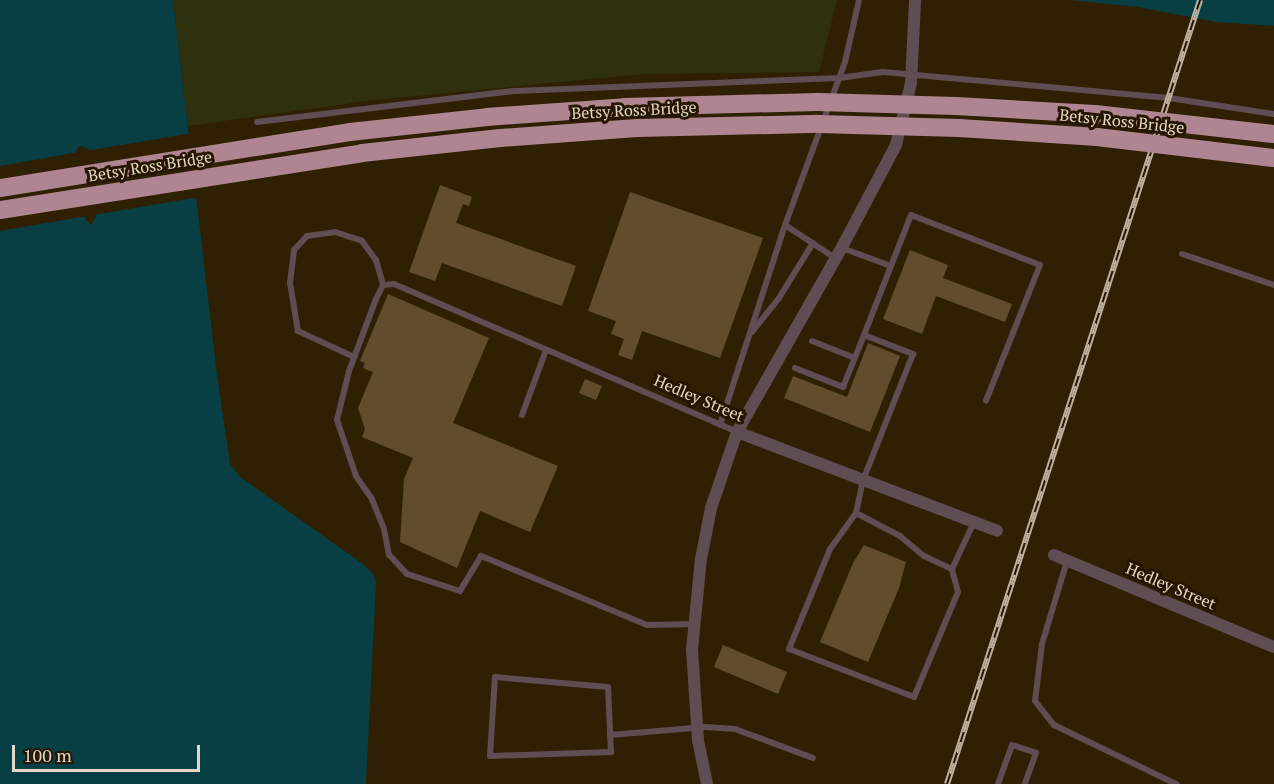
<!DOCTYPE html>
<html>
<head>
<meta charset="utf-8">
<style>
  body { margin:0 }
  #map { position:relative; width:1274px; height:784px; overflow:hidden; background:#302003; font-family:"PT Serif",serif }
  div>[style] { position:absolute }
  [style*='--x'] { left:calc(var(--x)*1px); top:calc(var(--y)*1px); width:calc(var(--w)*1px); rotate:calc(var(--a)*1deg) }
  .green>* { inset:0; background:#2e300e }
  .water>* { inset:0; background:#083f45 }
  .pier>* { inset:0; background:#302003 }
  .building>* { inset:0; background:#614d2d }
  .lane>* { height:6px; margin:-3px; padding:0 3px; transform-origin:3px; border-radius:3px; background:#5e4d52 }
  .street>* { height:12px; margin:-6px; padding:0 6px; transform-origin:6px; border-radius:6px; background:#5e4d52 }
  .rail>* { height:6px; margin-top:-3px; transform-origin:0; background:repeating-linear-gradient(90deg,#261600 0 11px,#bdb19e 0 22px); box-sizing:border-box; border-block:2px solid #bdb19e }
  .highway-bridge>* { height:18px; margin:-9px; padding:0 9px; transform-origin:9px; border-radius:9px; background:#af8591 }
  span { translate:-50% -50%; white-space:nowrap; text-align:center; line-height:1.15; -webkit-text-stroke:6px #261600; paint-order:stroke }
  .street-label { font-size:16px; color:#e3d8c8 }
  .scale { position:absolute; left:12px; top:745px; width:188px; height:27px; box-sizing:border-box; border:3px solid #e3d8c8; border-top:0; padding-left:8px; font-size:18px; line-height:21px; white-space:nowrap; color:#e3d8c8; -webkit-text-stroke:4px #261600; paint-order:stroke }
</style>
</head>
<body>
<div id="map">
  <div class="green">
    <div style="clip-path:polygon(173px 0,837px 0,819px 72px,644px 74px,374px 100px,188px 126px)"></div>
  </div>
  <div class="water">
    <div style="clip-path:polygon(evenodd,0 0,173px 0,217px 375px,230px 464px,240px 477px,363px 564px,374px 575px,376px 583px,366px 784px,0 784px,0 0,82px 146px,89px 150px,96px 217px,91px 225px,85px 219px,76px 153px,77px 148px,82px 146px)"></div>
    <div style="clip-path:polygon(1071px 0,1274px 0,1274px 26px,1216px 22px,1138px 7px)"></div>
  </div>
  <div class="pier">
    <div style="clip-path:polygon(192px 133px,199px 197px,93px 215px,86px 151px)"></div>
    <div style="clip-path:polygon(79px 152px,87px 216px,0 231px,0 166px)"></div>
  </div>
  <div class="building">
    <div style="clip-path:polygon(440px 185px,472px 197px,469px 206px,463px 204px,456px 223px,576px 266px,562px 306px,442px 263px,435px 281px,409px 272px)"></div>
    <div style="clip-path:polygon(630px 192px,763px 238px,720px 358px,642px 331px,632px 360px,618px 355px,624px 339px,611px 334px,616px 321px,588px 311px)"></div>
    <div style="clip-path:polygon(910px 250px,948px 265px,943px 278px,1012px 304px,1005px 322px,936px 296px,922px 334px,883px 319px)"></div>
    <div style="clip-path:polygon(388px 294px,489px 338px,453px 423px,558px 466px,530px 532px,480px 511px,457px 568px,400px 542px,404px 479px,413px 458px,362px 437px,365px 429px,358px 408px,373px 372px,363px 368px,365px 363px,360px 361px)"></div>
    <div style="clip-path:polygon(868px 343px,900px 356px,870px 432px,784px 398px,793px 376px,847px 397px)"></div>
    <div style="clip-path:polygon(585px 379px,602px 386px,596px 400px,579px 393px)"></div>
    <div style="clip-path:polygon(864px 545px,906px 562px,899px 588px,868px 662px,820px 642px,853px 563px)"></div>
    <div style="clip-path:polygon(723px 645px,787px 672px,778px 694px,714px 667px)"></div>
  </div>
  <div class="lane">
    <div style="--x:257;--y:122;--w:260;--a:-6.9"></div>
    <div style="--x:515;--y:91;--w:324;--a:-2.3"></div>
    <div style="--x:839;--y:78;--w:44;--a:-7.8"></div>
    <div style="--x:883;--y:72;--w:287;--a:5.2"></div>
    <div style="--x:1169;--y:98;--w:106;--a:8.7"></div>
    <div style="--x:785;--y:225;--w:60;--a:33.4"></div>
    <div style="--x:842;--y:248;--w:52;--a:20.2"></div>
    <div style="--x:891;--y:266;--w:74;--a:111.4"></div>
    <div style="--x:1182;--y:254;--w:97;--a:18.6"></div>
    <div style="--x:891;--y:266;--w:55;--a:-68.6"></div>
    <div style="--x:911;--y:215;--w:138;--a:21.2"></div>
    <div style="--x:1040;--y:265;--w:146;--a:111.7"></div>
    <div style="--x:752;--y:332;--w:43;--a:-51.5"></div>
    <div style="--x:779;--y:298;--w:65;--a:-58.3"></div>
    <div style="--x:812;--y:341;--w:46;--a:21.6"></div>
    <div style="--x:354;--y:357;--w:62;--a:-155.1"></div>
    <div style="--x:298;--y:331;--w:49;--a:-99.5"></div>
    <div style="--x:290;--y:283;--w:33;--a:-83"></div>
    <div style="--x:294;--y:250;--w:19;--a:-47"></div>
    <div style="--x:307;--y:236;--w:28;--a:-8"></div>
    <div style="--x:335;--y:232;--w:28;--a:18"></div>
    <div style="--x:362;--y:241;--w:24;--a:54"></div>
    <div style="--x:376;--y:260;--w:26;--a:74"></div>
    <div style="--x:795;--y:368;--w:52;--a:21.6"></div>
    <div style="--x:843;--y:387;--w:56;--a:-68"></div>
    <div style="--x:864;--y:335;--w:53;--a:21.2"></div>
    <div style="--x:913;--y:354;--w:136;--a:111.6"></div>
    <div style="--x:863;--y:480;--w:34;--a:102"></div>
    <div style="--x:856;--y:513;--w:50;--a:27.6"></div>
    <div style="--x:900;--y:536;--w:31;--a:40"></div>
    <div style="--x:924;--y:556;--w:31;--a:25"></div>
    <div style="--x:952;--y:569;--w:52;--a:-64.9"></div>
    <div style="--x:522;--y:415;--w:69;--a:-69.7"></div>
    <div style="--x:720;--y:425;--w:210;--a:-72"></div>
    <div style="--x:785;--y:225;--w:174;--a:-69.8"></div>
    <div style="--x:845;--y:62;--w:64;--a:-77.3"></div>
    <div style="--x:856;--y:513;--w:44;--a:125.8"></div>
    <div style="--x:830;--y:549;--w:108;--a:112.3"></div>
    <div style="--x:789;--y:649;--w:134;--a:21"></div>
    <div style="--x:914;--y:697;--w:114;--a:-67.3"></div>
    <div style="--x:958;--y:592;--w:24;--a:-105"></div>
    <div style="--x:1067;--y:561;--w:87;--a:106.8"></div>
    <div style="--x:1042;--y:644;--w:57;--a:97"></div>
    <div style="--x:1035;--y:701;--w:31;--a:52"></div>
    <div style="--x:1054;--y:725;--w:136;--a:25.8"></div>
    <div style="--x:694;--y:624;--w:47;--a:178.8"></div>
    <div style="--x:647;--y:625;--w:180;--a:-157.4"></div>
    <div style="--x:481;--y:556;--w:41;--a:121"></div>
    <div style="--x:460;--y:591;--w:56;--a:-162.2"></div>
    <div style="--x:407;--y:574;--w:26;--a:-133"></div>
    <div style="--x:389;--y:555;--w:26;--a:-101"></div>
    <div style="--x:384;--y:529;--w:32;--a:-112"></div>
    <div style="--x:372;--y:499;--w:28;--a:-125"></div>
    <div style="--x:356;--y:476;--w:59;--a:-108.7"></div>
    <div style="--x:337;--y:420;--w:50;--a:-76.2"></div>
    <div style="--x:349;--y:371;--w:77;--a:-69.4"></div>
    <div style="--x:376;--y:299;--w:16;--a:-63"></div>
    <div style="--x:383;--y:285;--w:11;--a:-5"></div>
    <div style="--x:394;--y:284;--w:374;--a:23.3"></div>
    <div style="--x:495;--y:677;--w:113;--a:5.1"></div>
    <div style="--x:608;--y:687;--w:65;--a:87.4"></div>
    <div style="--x:611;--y:752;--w:121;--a:178.1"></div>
    <div style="--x:490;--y:756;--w:79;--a:-86.4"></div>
    <div style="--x:610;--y:735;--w:96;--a:-4.8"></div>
    <div style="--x:706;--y:727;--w:29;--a:4"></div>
    <div style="--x:735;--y:729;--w:83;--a:20.4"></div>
    <div style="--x:998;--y:784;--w:41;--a:-70.3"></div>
    <div style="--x:1012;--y:745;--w:25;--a:18"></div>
    <div style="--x:1036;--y:753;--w:33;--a:110"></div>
  </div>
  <div class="street">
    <div style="--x:737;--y:432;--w:278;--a:20.8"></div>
    <div style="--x:1054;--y:555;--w:238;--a:22.7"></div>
    <div style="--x:707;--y:784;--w:45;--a:-101.6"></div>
    <div style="--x:698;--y:740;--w:90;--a:-93.8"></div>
    <div style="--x:692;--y:650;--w:91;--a:-84.4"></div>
    <div style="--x:701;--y:559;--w:52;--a:-78.9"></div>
    <div style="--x:711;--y:508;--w:80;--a:-71.1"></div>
    <div style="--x:737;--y:432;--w:213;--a:-60.4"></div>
    <div style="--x:842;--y:247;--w:115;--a:-62.1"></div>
    <div style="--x:896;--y:145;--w:64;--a:-76.4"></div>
    <div style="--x:911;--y:83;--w:83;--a:-87.2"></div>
  </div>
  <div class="rail">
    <div style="--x:947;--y:784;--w:824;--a:-72.11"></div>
  </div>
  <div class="highway-bridge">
    <div style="--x:0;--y:188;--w:354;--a:-9.1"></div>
    <div style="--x:350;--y:132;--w:138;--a:-6.2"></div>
    <div style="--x:487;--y:117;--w:138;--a:-4.1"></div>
    <div style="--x:625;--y:107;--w:193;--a:-1.5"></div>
    <div style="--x:818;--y:102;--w:138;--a:1.7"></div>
    <div style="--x:956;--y:106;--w:139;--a:3.3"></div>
    <div style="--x:1095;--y:114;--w:180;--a:6.4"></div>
    <div style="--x:0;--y:210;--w:366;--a:-8.9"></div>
    <div style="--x:362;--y:153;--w:139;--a:-6.2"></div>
    <div style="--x:500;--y:138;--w:137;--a:-4.2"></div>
    <div style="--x:637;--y:128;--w:182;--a:-1.3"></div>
    <div style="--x:819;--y:124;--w:140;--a:1.6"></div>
    <div style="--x:959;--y:128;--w:138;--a:3.7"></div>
    <div style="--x:1097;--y:137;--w:178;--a:6.8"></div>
  </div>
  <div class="street-label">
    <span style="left:634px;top:110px;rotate:-3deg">Betsy Ross Bridge</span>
    <span style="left:1122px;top:121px;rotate:6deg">Betsy Ross Bridge</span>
    <span style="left:150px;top:166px;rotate:-9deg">Betsy Ross Bridge</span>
    <span style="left:699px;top:398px;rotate:23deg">Hedley Street</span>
    <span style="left:1171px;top:586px;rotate:23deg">Hedley Street</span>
  </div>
  <div class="scale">100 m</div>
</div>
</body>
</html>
